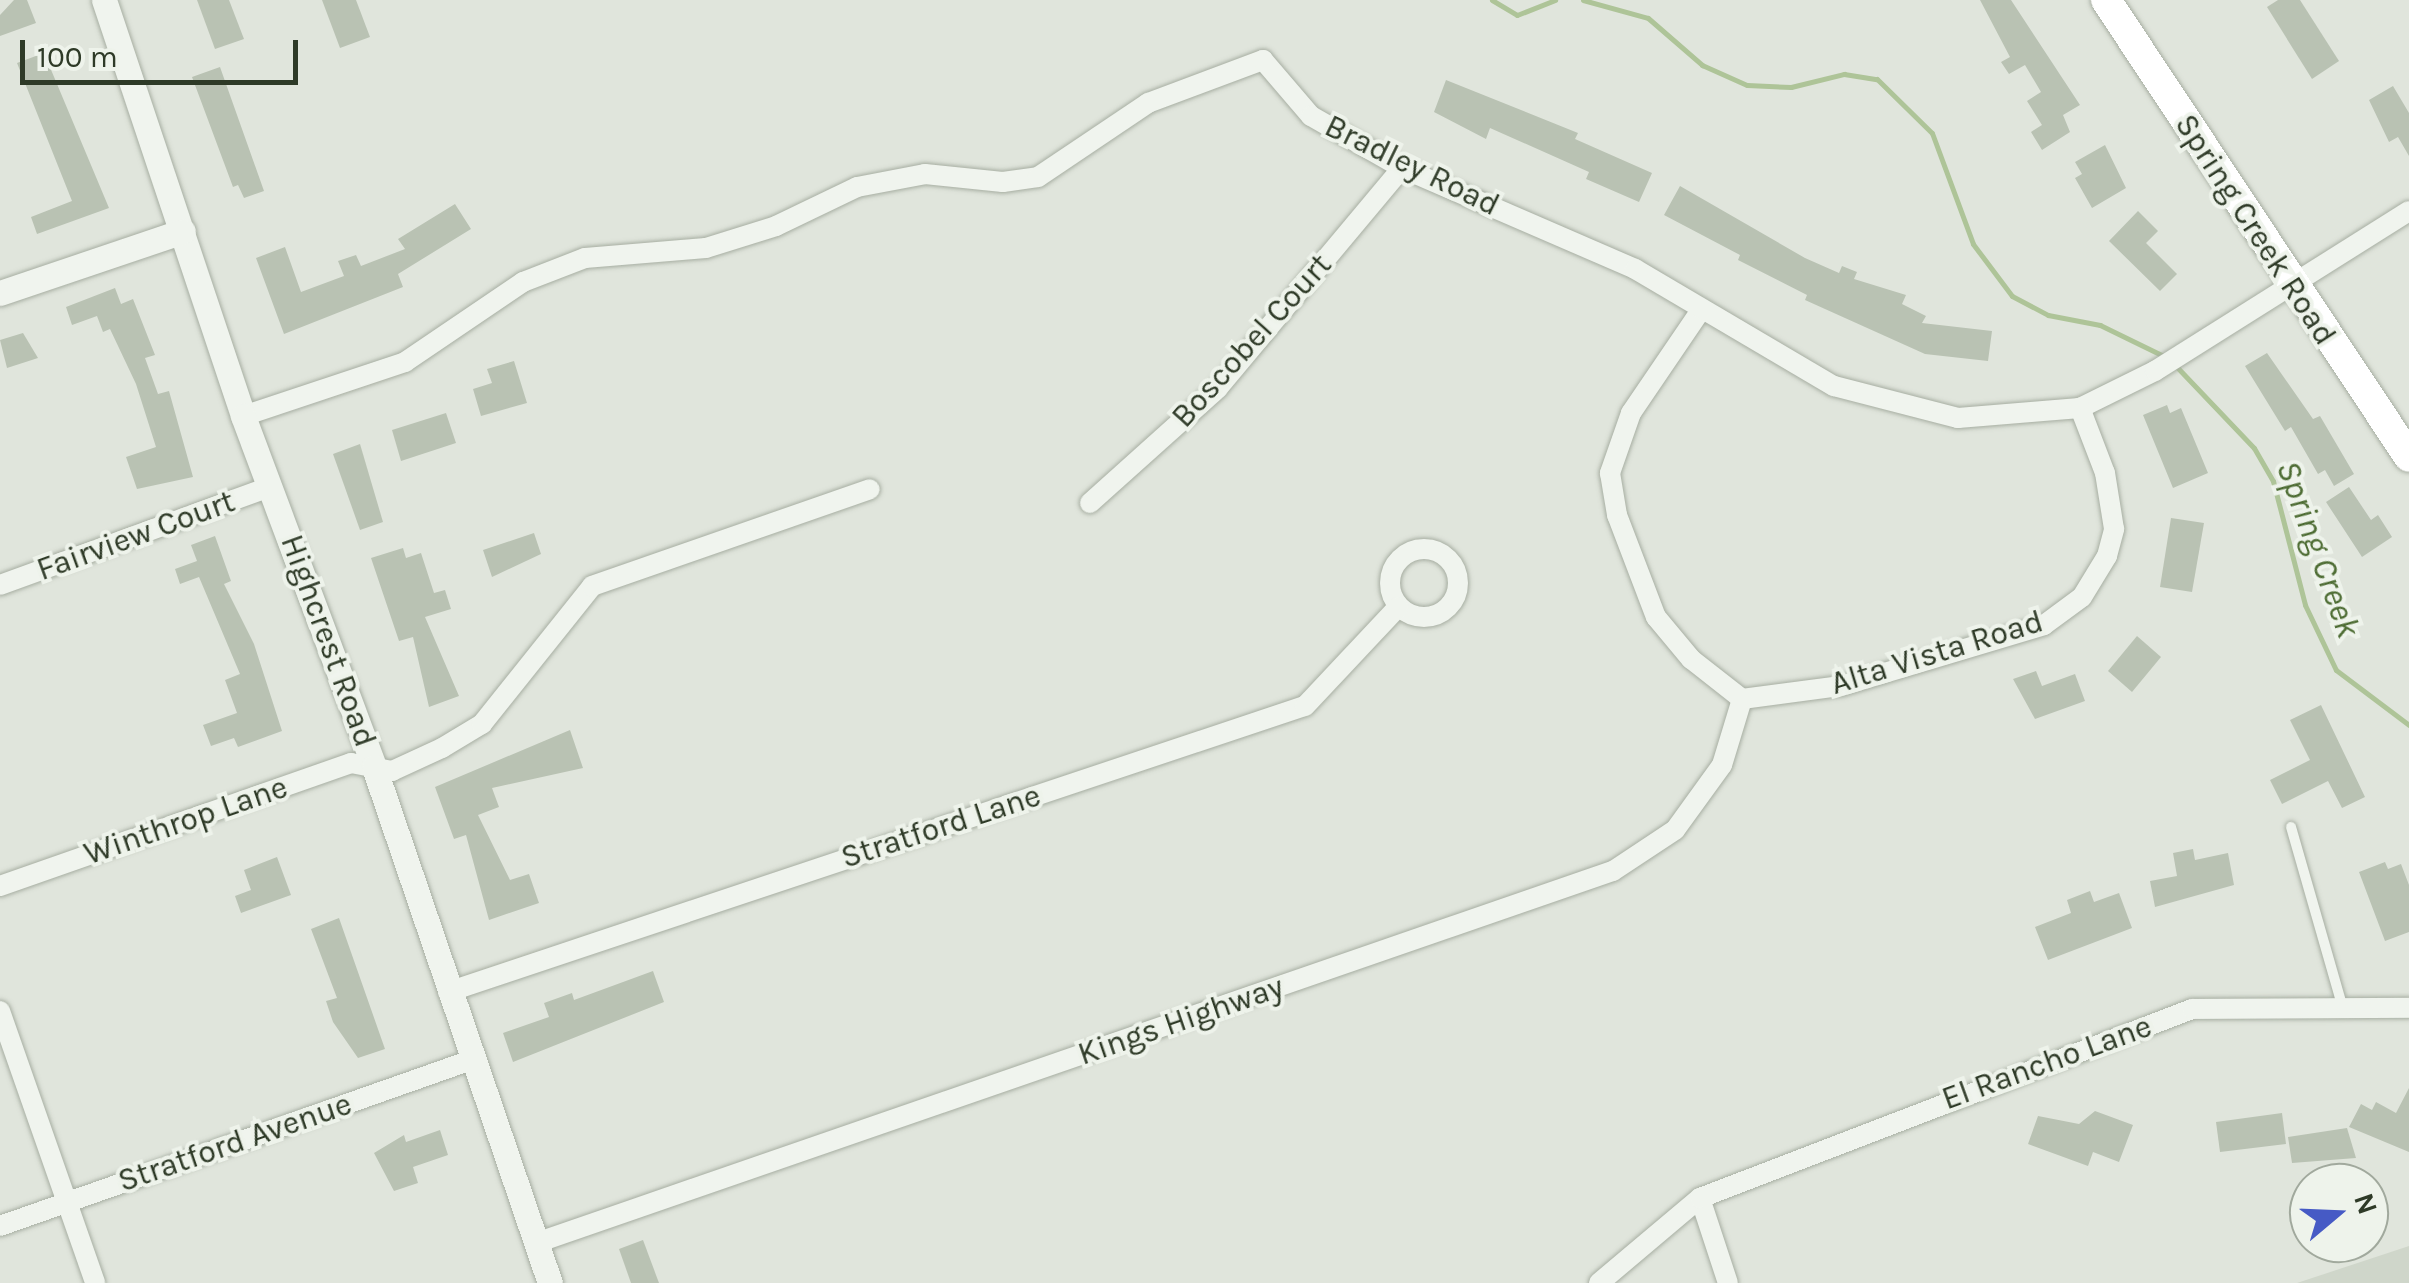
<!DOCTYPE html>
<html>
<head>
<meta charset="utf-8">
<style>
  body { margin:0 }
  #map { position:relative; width:2409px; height:1283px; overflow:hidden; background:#e0e5dc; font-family:Karla,sans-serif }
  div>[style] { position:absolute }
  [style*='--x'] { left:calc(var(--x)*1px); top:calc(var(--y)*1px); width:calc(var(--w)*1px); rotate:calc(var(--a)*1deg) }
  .built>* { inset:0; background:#cfd6ca }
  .stream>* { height:5px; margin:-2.5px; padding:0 2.5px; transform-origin:2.5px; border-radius:2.5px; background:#aec498 }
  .building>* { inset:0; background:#b9c2b3 }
  .roads { filter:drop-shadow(0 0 2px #a7aea2) drop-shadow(0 0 2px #a7aea2) }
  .service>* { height:10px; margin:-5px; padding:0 5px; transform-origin:5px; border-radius:5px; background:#f0f4ee }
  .minor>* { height:20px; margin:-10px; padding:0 10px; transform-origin:10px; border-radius:10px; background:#f0f4ee }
  .minor>.ring { margin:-10px; padding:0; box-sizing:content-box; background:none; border:20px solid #f0f4ee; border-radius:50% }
  .tertiary>* { height:25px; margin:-12.5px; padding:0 12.5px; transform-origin:12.5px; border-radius:12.5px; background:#f0f4ee }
  .secondary>* { height:30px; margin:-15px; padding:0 15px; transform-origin:15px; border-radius:15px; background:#fff }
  span { translate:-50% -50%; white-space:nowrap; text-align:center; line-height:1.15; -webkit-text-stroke:8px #eef3eb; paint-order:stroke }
  .street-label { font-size:32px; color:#2e3a27 }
  .water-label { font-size:35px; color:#4d6c33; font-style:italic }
  .north { position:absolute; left:2289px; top:1163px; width:100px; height:100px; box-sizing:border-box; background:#eef3eb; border:2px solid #a1a99d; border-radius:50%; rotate:71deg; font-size:28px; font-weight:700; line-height:40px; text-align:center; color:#2e3a27 }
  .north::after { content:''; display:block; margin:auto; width:35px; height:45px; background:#465ac5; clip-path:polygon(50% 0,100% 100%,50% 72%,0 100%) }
  .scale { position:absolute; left:20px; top:40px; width:278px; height:45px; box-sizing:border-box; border:5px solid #2e3a27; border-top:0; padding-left:12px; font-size:30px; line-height:35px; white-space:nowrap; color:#2e3a27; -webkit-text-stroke:8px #eef3eb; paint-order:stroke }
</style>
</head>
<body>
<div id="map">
  <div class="built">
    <div style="clip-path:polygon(2409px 1246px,2409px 1283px,2297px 1283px)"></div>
  </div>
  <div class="stream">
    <div style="--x:1492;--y:0;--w:29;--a:31"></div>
    <div style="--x:1517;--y:15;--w:41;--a:-21.5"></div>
    <div style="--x:1583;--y:0;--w:67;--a:15.5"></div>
    <div style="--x:1648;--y:18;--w:72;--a:41"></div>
    <div style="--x:1702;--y:65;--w:49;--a:24"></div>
    <div style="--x:1747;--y:85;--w:44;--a:2.6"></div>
    <div style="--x:1791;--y:87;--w:55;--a:-13.8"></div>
    <div style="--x:1844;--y:74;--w:33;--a:9"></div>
    <div style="--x:1877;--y:79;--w:77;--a:44.5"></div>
    <div style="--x:1932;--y:133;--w:118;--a:69.7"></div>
    <div style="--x:1973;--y:244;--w:65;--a:53.1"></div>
    <div style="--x:2012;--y:296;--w:41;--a:27.8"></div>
    <div style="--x:2048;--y:315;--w:53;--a:10.9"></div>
    <div style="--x:2100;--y:325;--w:73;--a:25.9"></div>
    <div style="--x:2174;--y:364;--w:116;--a:46.4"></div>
    <div style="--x:2254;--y:448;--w:38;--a:60"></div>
    <div style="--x:2273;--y:481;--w:128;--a:75.5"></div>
    <div style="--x:2305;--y:605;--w:72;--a:64.5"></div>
    <div style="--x:2336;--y:670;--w:91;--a:37"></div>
  </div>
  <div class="building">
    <div style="clip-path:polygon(14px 0,27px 0,36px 23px,0 36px,0 15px)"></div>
    <div style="clip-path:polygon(197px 0,229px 0,244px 39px,215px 49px)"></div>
    <div style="clip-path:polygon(322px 0,356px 0,370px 37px,340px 48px)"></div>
    <div style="clip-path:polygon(1980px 0,2011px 0,2080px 105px,2063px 115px,2070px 132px,2042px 150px,2031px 132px,2042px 125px,2027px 101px,2041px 92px,2025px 65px,2009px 74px,2001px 62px,2010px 57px)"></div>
    <div style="clip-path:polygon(2278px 0,2300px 0,2339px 61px,2312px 79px,2267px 7px)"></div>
    <div style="clip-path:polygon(44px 53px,109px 208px,37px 234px,31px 217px,72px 201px,17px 63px)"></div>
    <div style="clip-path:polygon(220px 67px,264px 191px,244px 198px,238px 185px,233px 187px,192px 77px)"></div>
    <div style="clip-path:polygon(1446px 80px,1578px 133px,1575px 139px,1652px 173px,1639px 202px,1586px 179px,1589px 172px,1490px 128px,1486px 139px,1434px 112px)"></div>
    <div style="clip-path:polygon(2393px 86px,2409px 113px,2409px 156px,2398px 137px,2389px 142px,2369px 100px)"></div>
    <div style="clip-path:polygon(2105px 145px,2126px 188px,2092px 208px,2075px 178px,2082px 174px,2075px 162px)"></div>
    <div style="clip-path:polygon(1680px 186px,1805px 258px,1839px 273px,1842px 266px,1857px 272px,1854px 279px,1906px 295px,1902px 304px,1926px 316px,1922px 323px,1992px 331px,1988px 361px,1925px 354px,1805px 300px,1807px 295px,1738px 260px,1740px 255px,1664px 215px)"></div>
    <div style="clip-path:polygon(455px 204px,471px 229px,398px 274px,403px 287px,284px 334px,256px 258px,285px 247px,301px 292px,344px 276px,338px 261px,356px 255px,361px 266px,405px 249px,398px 239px)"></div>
    <div style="clip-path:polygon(2138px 211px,2158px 231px,2146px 243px,2177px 274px,2160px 291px,2109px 241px)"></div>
    <div style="clip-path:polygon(115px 288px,121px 304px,133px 299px,155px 355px,145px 358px,158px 394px,169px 391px,193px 477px,137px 489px,126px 457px,156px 447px,136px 384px,110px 329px,103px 332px,97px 316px,72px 325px,66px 307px)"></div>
    <div style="clip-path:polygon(23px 333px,38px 358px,7px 368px,0 340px)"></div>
    <div style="clip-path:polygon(2267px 353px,2313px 419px,2320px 416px,2354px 474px,2334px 486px,2325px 470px,2318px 474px,2291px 427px,2285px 431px,2245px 366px)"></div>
    <div style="clip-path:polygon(514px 361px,527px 403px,481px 416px,473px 389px,492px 383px,487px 369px)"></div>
    <div style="clip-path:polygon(2167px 405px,2170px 413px,2181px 408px,2208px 473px,2173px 488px,2143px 415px)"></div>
    <div style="clip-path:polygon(446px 413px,456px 443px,401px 461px,392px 430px)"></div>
    <div style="clip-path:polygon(360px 444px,383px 522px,360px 530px,333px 454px)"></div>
    <div style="clip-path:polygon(2349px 487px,2371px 520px,2378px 515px,2392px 537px,2362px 557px,2326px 502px)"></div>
    <div style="clip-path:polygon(2171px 518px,2204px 523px,2192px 592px,2160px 587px)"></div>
    <div style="clip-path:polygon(534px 533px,541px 554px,492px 577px,483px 550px)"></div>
    <div style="clip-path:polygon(215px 536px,231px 581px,224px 584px,254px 644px,282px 731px,238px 747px,234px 738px,211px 746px,203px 725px,237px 713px,225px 680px,240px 674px,199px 577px,180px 584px,175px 569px,197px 561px,191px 545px)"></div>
    <div style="clip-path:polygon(403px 548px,406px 558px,421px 553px,434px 593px,445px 590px,451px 609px,425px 617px,459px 696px,429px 707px,413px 637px,399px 641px,371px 558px)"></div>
    <div style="clip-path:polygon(2137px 636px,2161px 657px,2132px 692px,2108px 671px)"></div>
    <div style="clip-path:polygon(2036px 671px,2042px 686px,2075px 674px,2085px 701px,2035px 719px,2013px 679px)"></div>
    <div style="clip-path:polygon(2321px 705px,2365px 797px,2342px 808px,2328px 781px,2282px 804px,2270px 780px,2310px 760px,2290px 720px)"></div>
    <div style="clip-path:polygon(570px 730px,583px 768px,492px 788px,499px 807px,478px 815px,510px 880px,529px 874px,539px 903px,489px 920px,466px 835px,454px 839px,435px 787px)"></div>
    <div style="clip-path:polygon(2193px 849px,2195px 860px,2228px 853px,2234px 885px,2155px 907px,2150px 881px,2177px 876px,2173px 853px)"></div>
    <div style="clip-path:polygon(277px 857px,291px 895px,241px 913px,235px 896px,251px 890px,244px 870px)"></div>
    <div style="clip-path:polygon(2385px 862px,2388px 869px,2401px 864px,2409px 885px,2409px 932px,2385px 941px,2359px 872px)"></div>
    <div style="clip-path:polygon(2090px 891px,2094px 902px,2119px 893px,2132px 928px,2048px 960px,2035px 927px,2071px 913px,2067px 900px)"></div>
    <div style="clip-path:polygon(339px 918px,385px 1049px,358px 1058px,333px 1022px,326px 1001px,337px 998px,311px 929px)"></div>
    <div style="clip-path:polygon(653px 971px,664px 1002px,513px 1062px,503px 1033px,549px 1017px,544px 1003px,572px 993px,574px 1000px)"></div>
    <div style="clip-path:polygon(2409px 1088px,2409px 1152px,2349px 1127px,2361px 1104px,2372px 1110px,2376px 1102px,2396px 1113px)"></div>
    <div style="clip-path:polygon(2095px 1111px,2133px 1125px,2119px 1162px,2093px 1152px,2088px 1166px,2028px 1144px,2038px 1116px,2079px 1124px)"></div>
    <div style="clip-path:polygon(2282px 1113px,2286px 1144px,2220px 1152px,2216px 1122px)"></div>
    <div style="clip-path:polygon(2347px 1128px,2356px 1158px,2292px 1163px,2288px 1137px)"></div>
    <div style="clip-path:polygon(440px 1130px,448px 1155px,413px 1167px,418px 1183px,394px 1191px,374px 1153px,404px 1135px,406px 1142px)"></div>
    <div style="clip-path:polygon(643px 1240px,659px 1283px,631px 1283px,619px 1249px)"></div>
  </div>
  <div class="roads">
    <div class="service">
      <div style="--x:2291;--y:827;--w:188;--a:74"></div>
    </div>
    <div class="minor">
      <div style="--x:1701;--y:310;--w:125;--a:124.2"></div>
      <div style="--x:1631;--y:413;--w:64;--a:109.3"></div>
      <div style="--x:1610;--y:473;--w:43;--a:80.5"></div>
      <div style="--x:1617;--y:515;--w:109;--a:69.1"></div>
      <div style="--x:1656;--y:617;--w:55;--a:50.2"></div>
      <div style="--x:1691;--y:659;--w:65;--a:38.1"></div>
      <div style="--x:243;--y:416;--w:171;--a:-18.4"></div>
      <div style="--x:405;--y:362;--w:143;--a:-34.1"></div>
      <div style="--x:523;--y:282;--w:66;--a:-21.2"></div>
      <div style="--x:585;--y:258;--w:121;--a:-4.7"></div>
      <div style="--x:706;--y:248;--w:73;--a:-17.4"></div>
      <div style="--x:776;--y:226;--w:90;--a:-25.7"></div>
      <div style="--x:857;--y:187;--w:69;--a:-10.8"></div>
      <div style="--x:925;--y:174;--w:78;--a:5.9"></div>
      <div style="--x:1003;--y:182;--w:35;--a:-8"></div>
      <div style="--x:1038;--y:177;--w:133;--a:-33.9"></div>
      <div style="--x:1148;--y:103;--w:123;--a:-20.5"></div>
      <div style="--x:1263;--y:60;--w:74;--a:49.4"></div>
      <div style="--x:1311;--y:116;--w:105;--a:29.7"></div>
      <div style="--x:1402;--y:168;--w:254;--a:23.4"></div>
      <div style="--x:1635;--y:269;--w:231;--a:30.5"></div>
      <div style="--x:1834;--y:386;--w:128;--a:14.5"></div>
      <div style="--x:1958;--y:418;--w:122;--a:-4.7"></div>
      <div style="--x:2080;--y:408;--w:84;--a:-26.3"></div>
      <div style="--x:2155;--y:371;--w:300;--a:-32.2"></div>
      <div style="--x:1090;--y:503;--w:172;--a:-41.9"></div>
      <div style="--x:1218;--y:388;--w:287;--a:-50.1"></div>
      <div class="ring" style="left:1390px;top:549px;width:48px;height:48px"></div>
      <div style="--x:0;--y:585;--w:289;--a:-20"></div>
      <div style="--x:1742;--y:699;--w:100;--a:-7.5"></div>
      <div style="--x:1841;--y:686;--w:212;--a:-16.7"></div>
      <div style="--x:2044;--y:625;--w:47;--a:-36.4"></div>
      <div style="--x:2082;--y:597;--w:48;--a:-58.6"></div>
      <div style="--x:2107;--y:556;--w:28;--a:-75"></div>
      <div style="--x:2114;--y:529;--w:57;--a:-99.1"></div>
      <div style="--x:2105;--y:473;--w:70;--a:-111"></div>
      <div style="--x:0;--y:886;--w:372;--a:-19.3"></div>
      <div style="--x:351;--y:763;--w:42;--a:11"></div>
      <div style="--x:392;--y:771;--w:55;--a:-24.7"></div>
      <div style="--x:442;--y:748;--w:47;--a:-31"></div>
      <div style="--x:482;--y:724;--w:176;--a:-51.4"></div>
      <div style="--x:592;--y:586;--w:294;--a:-19.2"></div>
      <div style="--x:448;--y:992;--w:903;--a:-18.46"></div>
      <div style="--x:1305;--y:706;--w:136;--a:-46.8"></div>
      <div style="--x:0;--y:1011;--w:288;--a:70.7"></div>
      <div style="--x:1700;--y:1198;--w:89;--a:71.8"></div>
      <div style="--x:0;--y:1226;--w:499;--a:-19.4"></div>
      <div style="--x:536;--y:1243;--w:1139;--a:-19.06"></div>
      <div style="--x:1613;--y:871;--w:74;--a:-33.5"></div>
      <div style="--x:1675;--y:830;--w:80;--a:-54.1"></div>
      <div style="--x:1722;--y:765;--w:69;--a:-73.1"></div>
      <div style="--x:1599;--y:1283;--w:132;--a:-40.1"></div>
      <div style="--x:1700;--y:1198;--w:527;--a:-21.01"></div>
      <div style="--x:2192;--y:1009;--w:217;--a:-0.3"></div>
    </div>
    <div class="tertiary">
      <div style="--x:104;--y:0;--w:439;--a:71.5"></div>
      <div style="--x:243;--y:416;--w:375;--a:69.5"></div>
      <div style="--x:374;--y:767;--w:545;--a:71.17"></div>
      <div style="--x:0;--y:293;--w:193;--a:-18.7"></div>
    </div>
    <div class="secondary">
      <div style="--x:2106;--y:0;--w:548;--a:56.45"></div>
    </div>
  </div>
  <div class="street-label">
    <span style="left:1412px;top:166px;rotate:26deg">Bradley Road</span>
    <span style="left:2255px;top:230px;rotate:57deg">Spring Creek Road</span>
    <span style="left:1252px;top:341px;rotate:-48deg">Boscobel Court</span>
    <span style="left:136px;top:536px;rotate:-20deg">Fairview Court</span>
    <span style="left:328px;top:641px;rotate:70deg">Highcrest Road</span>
    <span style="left:1937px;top:653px;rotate:-17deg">Alta Vista Road</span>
    <span style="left:186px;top:821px;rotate:-19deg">Winthrop Lane</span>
    <span style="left:941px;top:827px;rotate:-18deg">Stratford Lane</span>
    <span style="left:1181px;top:1021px;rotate:-19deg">Kings Highway</span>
    <span style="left:2047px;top:1063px;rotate:-20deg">El Rancho Lane</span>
    <span style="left:235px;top:1143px;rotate:-19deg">Stratford Avenue</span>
  </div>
  <div class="water-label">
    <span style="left:2318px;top:549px;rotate:70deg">Spring Creek</span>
  </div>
  <div class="north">N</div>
  <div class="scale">100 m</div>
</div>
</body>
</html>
